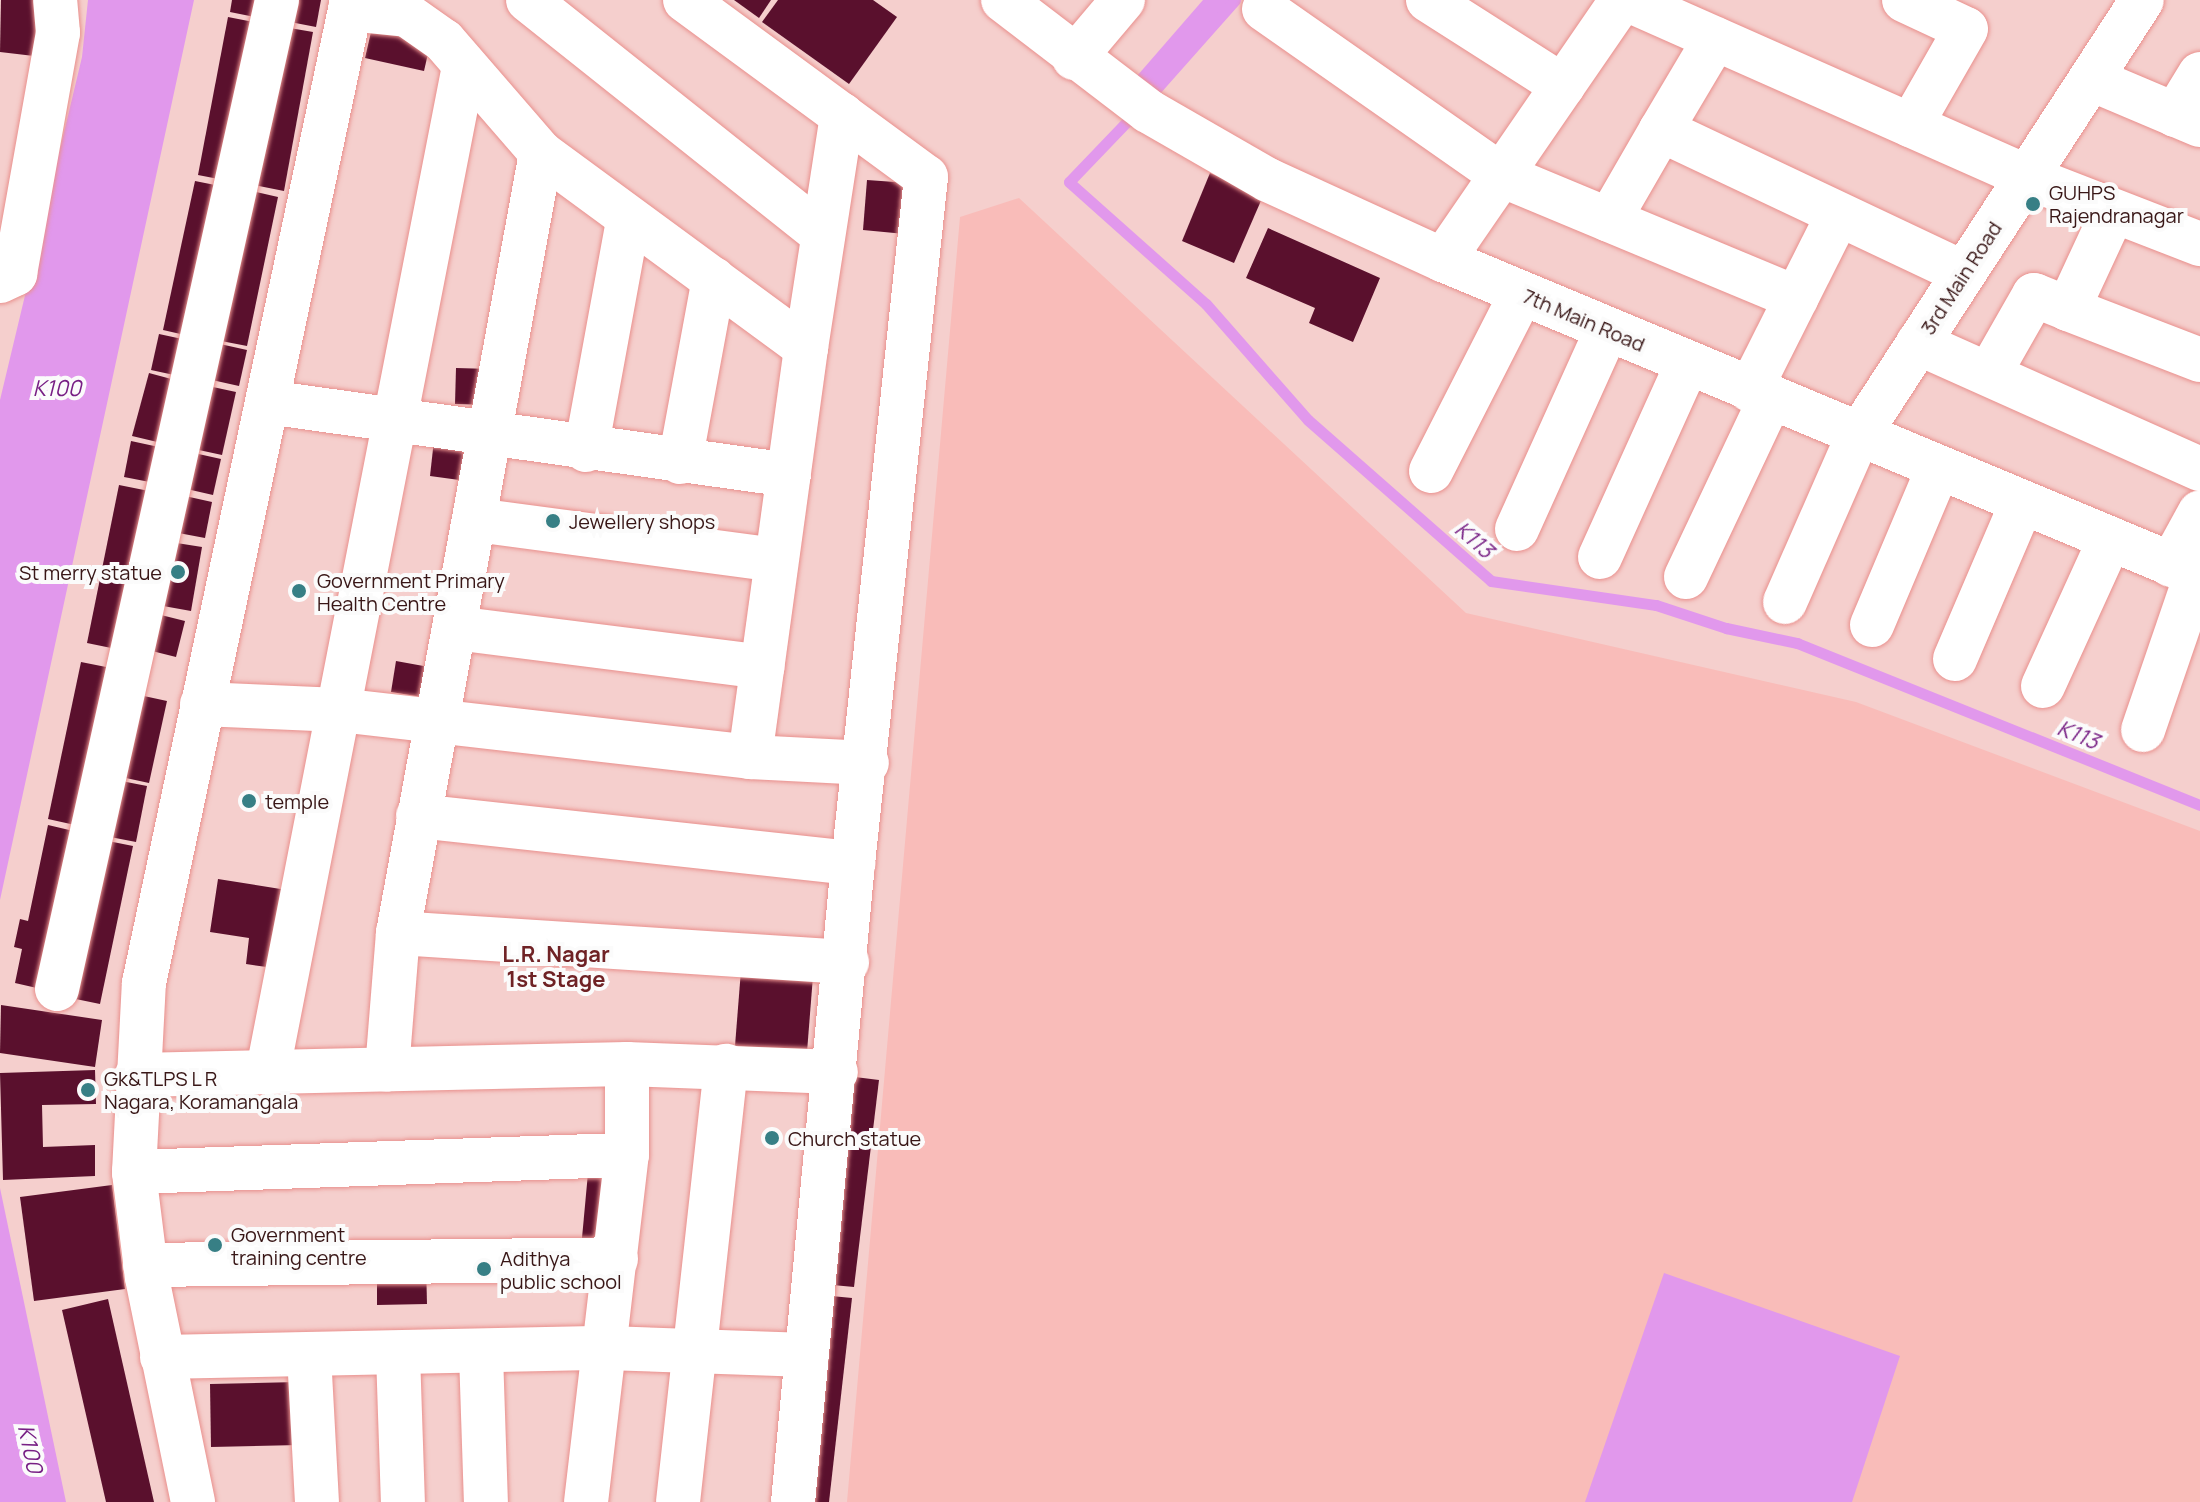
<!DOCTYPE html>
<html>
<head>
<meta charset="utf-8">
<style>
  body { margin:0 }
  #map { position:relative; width:2200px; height:1502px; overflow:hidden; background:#f5cfcd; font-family:Manrope,sans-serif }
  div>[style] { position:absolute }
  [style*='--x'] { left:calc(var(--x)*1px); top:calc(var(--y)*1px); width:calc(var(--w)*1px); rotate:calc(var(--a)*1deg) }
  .built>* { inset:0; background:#f9bcb9 }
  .water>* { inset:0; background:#e198ec }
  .stream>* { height:11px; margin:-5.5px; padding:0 5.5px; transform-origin:5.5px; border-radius:5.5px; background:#e198ec }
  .building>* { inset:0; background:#5a102d }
  .roads { filter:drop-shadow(0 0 2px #e9908d) drop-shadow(0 0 2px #e9908d) }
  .minor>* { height:44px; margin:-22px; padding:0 22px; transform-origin:22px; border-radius:22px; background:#fff }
  .dots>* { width:22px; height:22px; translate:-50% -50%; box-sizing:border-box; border:4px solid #fbfbfb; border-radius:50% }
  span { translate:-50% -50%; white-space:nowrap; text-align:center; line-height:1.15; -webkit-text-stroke:8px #fbfbfb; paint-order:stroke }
  .poi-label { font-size:20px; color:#381616 }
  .left { translate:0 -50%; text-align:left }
  .right { translate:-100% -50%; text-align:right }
  .street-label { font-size:20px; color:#381616 }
  .water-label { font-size:22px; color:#771f84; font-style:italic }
  .neighbourhood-label { font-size:22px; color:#6f2225; font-weight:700 }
</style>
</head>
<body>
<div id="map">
  <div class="built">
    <div style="clip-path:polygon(1019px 198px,1466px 613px,1856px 702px,2200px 831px,2200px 1502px,847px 1502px,960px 217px)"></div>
  </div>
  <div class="water">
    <div style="clip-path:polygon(88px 0,194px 0,0 900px,0 400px,82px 57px)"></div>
    <div style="clip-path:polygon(1203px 0,1234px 0,1156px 88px,1137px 76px)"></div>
    <div style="clip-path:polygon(0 1188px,66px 1502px,0 1502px)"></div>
    <div style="clip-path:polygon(1664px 1273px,1900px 1356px,1852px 1502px,1585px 1502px)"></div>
  </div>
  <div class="stream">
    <div style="--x:1148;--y:98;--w:131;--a:-48.4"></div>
    <div style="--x:1137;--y:111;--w:98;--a:133.8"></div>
    <div style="--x:1069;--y:182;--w:183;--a:41.7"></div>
    <div style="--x:1206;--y:304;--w:154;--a:48.7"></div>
    <div style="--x:1308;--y:420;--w:244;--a:41.3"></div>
    <div style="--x:1491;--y:581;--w:167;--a:8.3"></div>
    <div style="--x:1656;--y:605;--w:74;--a:18.2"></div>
    <div style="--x:1726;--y:628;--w:73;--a:11.9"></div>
    <div style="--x:1797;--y:643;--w:434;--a:21.9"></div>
  </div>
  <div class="building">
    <div style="clip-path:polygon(1px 0,40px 0,34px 56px,0 52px)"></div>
    <div style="clip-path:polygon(232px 0,269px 0,265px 19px,230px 12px)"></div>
    <div style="clip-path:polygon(284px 0,321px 0,316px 27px,280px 20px)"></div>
    <div style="clip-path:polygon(734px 0,771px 0,759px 18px)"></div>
    <div style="clip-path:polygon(778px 0,873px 0,897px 17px,849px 84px,762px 22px)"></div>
    <div style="clip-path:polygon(228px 17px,263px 24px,234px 182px,198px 175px)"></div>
    <div style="clip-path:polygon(373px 23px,432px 36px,424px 71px,365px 58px)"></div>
    <div style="clip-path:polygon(278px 26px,313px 32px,284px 191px,249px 184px)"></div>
    <div style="clip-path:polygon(1210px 173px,1263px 196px,1234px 263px,1182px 241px)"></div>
    <div style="clip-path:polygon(867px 180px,909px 183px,905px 234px,863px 230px)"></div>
    <div style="clip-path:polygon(195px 181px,230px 188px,198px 338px,163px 330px)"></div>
    <div style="clip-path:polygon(243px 189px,278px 197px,247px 346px,211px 339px)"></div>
    <div style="clip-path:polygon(1268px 228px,1380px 278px,1353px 342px,1309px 323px,1315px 308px,1246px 278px)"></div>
    <div style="clip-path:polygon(159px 334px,196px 342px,188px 378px,151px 370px)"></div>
    <div style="clip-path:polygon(211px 342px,247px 350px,239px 386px,203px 378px)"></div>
    <div style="clip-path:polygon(456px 368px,491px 369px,489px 405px,455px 404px)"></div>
    <div style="clip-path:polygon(149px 373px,186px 383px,170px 445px,132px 436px)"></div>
    <div style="clip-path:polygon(199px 384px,236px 392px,222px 455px,185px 447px)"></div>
    <div style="clip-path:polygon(435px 431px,479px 436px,474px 482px,430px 476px)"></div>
    <div style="clip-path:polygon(131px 441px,168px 449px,160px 484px,124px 477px)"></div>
    <div style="clip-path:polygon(185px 451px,221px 459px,213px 495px,178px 487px)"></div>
    <div style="clip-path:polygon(119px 485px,154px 492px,121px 650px,87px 643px)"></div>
    <div style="clip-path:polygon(176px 494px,212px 502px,205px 538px,168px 531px)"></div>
    <div style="clip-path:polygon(164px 541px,202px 547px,191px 611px,152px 604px)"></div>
    <div style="clip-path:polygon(149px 612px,185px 621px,176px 657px,140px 648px)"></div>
    <div style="clip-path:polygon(396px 661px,440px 669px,435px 699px,391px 692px)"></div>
    <div style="clip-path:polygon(81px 662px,116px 669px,84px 827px,48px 819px)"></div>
    <div style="clip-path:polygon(130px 693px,167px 701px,149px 783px,112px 775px)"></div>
    <div style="clip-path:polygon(111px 779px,147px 786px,136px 842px,100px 835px)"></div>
    <div style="clip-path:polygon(48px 825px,82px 833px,50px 991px,15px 983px,22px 949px,14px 947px,20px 919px,28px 921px)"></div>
    <div style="clip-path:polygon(98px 839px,133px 846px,100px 1004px,66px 997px)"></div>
    <div style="clip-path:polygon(218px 879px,293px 891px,281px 969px,246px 964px,249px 938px,210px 932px)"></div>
    <div style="clip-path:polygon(741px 970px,813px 976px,807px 1052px,735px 1046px)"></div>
    <div style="clip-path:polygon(1px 1005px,102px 1020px,95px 1067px,0 1053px)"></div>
    <div style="clip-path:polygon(95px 1070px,96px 1104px,42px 1105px,43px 1147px,95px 1145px,95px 1176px,3px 1180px,0 1073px)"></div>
    <div style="clip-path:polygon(847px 1076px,879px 1080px,854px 1287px,822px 1284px)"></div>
    <div style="clip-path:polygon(589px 1162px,622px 1165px,614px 1241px,582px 1238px)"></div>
    <div style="clip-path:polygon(112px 1185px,125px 1289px,34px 1301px,20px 1197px)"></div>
    <div style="clip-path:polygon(377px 1264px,426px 1264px,427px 1304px,377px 1305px)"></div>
    <div style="clip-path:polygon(821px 1295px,852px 1298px,829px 1502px,798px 1502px)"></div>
    <div style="clip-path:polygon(108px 1299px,154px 1502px,106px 1502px,62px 1310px)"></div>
    <div style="clip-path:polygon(298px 1382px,299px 1445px,211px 1447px,210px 1384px)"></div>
  </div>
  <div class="roads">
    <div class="minor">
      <div style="--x:528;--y:0;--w:377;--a:38.5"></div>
      <div style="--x:685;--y:0;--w:299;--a:36.3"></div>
      <div style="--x:926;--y:177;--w:690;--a:96.07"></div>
      <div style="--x:853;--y:863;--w:642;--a:95.36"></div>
      <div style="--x:1003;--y:0;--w:183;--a:37.4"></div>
      <div style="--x:1148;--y:111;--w:138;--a:29.9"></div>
      <div style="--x:1268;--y:180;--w:192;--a:24.6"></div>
      <div style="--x:1443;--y:260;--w:820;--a:22.66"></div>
      <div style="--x:1428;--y:0;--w:160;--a:32.5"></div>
      <div style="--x:1628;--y:0;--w:436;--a:23.9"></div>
      <div style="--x:2027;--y:177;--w:186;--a:21.2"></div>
      <div style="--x:1904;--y:0;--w:68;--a:25.1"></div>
      <div style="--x:1966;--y:29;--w:111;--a:119.8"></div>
      <div style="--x:350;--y:9;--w:57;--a:6"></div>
      <div style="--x:407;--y:15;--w:45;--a:35.1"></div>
      <div style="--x:444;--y:41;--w:148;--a:49.1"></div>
      <div style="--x:541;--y:153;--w:793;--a:100.39"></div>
      <div style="--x:398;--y:933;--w:137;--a:94.6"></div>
      <div style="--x:1264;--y:9;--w:289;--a:35"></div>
      <div style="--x:1501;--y:175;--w:320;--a:22.6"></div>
      <div style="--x:1715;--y:39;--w:106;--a:120.7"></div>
      <div style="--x:1661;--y:130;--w:334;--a:25.3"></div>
      <div style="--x:1074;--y:58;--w:76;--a:-49.8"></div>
      <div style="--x:2091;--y:79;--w:118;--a:22.9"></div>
      <div style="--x:2175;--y:115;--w:48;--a:-58.6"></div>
      <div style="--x:541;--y:153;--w:329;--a:36.3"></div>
      <div style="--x:806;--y:348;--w:236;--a:-81.2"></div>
      <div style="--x:2113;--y:212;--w:107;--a:114.9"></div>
      <div style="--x:2068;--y:309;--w:142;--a:21.1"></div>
      <div style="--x:1609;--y:220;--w:104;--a:-60"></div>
      <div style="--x:1443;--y:260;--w:316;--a:-55.5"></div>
      <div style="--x:0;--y:281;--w:17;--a:-25"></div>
      <div style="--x:15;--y:274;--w:245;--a:-79.9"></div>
      <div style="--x:58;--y:33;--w:33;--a:-95"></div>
      <div style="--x:1918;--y:343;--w:309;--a:24.1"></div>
      <div style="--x:1989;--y:374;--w:91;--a:-60.3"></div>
      <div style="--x:2034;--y:295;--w:37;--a:22"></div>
      <div style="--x:1750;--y:390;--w:196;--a:-63.3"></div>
      <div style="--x:267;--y:402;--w:527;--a:7.96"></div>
      <div style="--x:586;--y:450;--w:233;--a:-79.6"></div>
      <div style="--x:680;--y:462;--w:186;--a:-79.5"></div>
      <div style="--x:1431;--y:471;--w:199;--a:-63"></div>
      <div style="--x:476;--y:520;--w:301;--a:7.6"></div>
      <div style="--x:1517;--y:529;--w:218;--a:-65.7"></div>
      <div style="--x:1600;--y:557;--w:212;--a:-65.7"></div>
      <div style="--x:2171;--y:565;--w:60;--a:-61.3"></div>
      <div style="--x:1686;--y:577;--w:197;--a:-64.7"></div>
      <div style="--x:1785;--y:602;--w:181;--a:-66.3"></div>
      <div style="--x:1858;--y:436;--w:520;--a:-56.92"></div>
      <div style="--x:1872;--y:625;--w:169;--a:-67.1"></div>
      <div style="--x:455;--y:628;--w:310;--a:7.2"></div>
      <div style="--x:1955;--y:659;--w:170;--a:-66.8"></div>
      <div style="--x:2043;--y:686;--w:162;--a:-65.5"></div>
      <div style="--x:202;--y:704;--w:137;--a:2.5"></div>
      <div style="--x:339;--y:710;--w:414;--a:6.5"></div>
      <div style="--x:750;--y:757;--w:117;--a:2.9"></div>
      <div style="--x:2143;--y:730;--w:164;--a:-71.1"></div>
      <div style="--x:750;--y:757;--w:413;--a:-82.2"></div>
      <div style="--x:418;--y:816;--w:438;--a:6.2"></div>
      <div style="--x:398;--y:933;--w:450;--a:3.7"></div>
      <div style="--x:57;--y:989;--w:1013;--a:-77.46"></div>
      <div style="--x:268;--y:1070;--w:1023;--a:-78.95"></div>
      <div style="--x:137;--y:1075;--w:490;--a:-1.3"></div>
      <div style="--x:627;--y:1064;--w:209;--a:2.2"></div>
      <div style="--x:134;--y:1172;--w:493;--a:-2"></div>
      <div style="--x:145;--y:1265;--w:471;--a:-0.7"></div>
      <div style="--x:398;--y:1354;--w:148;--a:88.1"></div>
      <div style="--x:481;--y:1354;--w:148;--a:88.1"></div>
      <div style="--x:309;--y:1355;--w:147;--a:86.9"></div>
      <div style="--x:162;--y:1357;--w:444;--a:-1.2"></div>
      <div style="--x:606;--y:1348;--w:201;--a:2"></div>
      <div style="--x:193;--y:1502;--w:230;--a:-101.6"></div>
      <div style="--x:147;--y:1277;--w:106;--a:-97.1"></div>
      <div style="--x:134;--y:1172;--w:189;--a:-87"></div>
      <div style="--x:144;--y:983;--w:1005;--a:-78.05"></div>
      <div style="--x:586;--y:1502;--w:349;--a:-83.3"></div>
      <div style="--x:627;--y:1155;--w:91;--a:-90"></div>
      <div style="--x:678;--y:1502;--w:439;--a:-83.7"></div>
    </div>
  </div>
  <div class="dots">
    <div style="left:2033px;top:204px;background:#377f85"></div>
    <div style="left:553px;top:521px;background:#377f85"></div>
    <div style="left:178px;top:572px;background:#377f85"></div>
    <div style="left:299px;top:591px;background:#377f85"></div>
    <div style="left:249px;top:801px;background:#377f85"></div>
    <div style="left:88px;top:1090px;background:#377f85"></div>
    <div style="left:772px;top:1138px;background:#377f85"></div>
    <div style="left:215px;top:1245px;background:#377f85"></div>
    <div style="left:484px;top:1269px;background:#377f85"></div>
  </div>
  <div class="poi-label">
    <span class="left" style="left:2049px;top:204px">GUHPS<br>Rajendranagar</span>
    <span class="left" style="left:569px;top:521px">Jewellery shops</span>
    <span class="right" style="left:162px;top:572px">St merry statue</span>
    <span class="left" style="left:317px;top:592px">Government Primary<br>Health Centre</span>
    <span class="left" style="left:265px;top:801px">temple</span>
    <span class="left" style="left:104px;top:1090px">Gk&amp;TLPS L R<br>Nagara, Koramangala</span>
    <span class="left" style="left:788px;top:1138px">Church statue</span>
    <span class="left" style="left:231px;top:1246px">Government<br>training centre</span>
    <span class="left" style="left:500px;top:1270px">Adithya<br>public school</span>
  </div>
  <div class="street-label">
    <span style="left:1961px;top:278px;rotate:-57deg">3rd Main Road</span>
    <span style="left:1584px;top:320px;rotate:23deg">7th Main Road</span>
  </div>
  <div class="water-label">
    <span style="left:57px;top:389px">K100</span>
    <span style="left:1474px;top:540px;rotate:41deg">K113</span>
    <span style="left:2078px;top:735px;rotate:22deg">K113</span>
    <span style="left:30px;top:1449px;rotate:78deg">K100</span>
  </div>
  <div class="neighbourhood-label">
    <span style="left:556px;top:967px">L.R. Nagar<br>1st Stage</span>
  </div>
</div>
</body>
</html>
